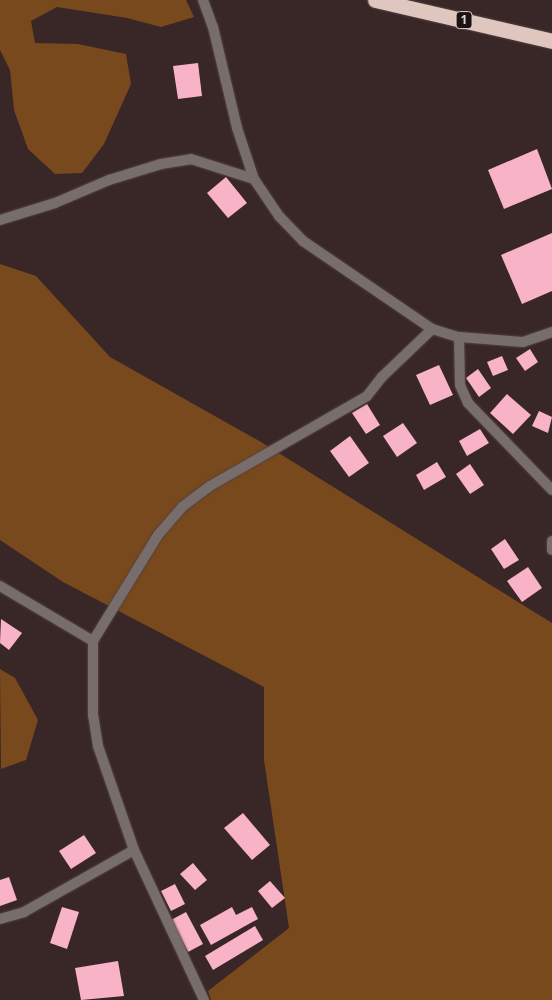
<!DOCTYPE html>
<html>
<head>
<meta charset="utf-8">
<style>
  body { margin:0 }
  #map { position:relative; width:552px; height:1000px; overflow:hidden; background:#392626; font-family:"Noto Sans",sans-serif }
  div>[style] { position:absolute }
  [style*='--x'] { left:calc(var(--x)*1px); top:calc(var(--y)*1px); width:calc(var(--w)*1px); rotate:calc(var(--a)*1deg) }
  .green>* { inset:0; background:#78491d }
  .building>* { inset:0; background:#f8b3c6 }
  .roads { filter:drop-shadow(0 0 1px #544242) drop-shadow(0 0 1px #544242) }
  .street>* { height:10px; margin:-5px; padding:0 5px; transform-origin:5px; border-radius:5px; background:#776d6a }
  .highway>* { height:15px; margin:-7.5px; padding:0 7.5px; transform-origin:7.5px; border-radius:7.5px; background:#dfc7bf }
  span { translate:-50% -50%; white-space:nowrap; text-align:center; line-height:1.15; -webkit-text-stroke:5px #1b1212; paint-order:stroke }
  .shield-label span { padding:1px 4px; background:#1b1212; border:1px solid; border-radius:4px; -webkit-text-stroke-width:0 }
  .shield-label { font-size:12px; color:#e2d5d4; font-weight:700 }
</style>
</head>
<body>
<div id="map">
  <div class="green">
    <div style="clip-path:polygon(0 0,186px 0,194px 17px,161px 27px,127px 18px,57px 7px,31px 21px,35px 43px,78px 44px,126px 54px,131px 84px,104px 144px,82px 173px,55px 174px,28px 149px,14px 110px,10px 70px,0 50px)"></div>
    <div style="clip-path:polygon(0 264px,36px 276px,110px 357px,261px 442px,552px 623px,552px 1000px,211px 1000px,208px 991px,289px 928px,264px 760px,264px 687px,63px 582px,0 540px)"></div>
    <div style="clip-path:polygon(0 669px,15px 678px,38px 720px,26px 760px,1px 769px)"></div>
  </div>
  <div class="building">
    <div style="clip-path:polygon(198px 63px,202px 96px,178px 99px,173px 66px)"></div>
    <div style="clip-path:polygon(537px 149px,552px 189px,504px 209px,488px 170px)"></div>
    <div style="clip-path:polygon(226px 177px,247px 203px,228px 218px,207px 193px)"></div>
    <div style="clip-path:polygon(552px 233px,552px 291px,522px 304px,501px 255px)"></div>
    <div style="clip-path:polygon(530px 349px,538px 362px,525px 371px,516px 358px)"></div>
    <div style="clip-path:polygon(502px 356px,508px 370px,493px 376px,487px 362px)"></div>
    <div style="clip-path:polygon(439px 365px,453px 395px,430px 405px,416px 375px)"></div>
    <div style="clip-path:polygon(478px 369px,491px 388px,479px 397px,466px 378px)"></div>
    <div style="clip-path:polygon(507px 394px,531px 415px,513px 434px,490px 413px)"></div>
    <div style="clip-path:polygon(367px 404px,380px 425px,366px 434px,352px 413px)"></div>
    <div style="clip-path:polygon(539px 411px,552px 417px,548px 433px,532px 426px)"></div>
    <div style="clip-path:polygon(403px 423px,417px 443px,397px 457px,383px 436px)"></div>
    <div style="clip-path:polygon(480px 429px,489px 443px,467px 456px,459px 441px)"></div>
    <div style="clip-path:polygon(350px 436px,369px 463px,349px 477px,330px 451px)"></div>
    <div style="clip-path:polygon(437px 462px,446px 477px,424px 490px,416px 475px)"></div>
    <div style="clip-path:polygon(470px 464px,484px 485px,470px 494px,456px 474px)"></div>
    <div style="clip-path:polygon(505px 539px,519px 560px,504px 569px,491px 549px)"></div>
    <div style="clip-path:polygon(528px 567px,542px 588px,522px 602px,507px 581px)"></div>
    <div style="clip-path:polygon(1px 619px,22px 633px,9px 650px,0 643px)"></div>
    <div style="clip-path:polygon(243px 813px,270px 845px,252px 860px,224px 828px)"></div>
    <div style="clip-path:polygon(84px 835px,96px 853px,71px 869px,59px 851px)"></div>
    <div style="clip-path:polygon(193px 863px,207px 880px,195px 890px,180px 874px)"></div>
    <div style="clip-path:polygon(9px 877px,17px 900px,0 906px,0 880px)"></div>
    <div style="clip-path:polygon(270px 881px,285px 898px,272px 908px,258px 891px)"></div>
    <div style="clip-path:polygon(175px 884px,185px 904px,171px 911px,161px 891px)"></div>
    <div style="clip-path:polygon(62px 907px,79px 912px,67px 949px,50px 943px)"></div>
    <div style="clip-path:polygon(232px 907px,236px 915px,252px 907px,258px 919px,211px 945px,200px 925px)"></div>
    <div style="clip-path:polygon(186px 912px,203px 944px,188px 952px,171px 920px)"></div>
    <div style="clip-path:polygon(255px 926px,263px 940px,213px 970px,205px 956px)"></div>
    <div style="clip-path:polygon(118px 961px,124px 996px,81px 1000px,75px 968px)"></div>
  </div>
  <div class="roads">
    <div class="street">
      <div style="--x:203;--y:0;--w:29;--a:70"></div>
      <div style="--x:213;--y:27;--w:104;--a:76.6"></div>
      <div style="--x:237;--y:128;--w:54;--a:71.6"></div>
      <div style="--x:254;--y:179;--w:45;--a:56"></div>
      <div style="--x:279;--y:216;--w:35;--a:46"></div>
      <div style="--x:303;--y:241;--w:156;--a:34.3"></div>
      <div style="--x:432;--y:329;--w:28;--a:17"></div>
      <div style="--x:459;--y:337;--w:64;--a:4.5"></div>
      <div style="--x:523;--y:342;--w:31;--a:-19"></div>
      <div style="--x:0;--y:220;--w:58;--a:-17.2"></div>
      <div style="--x:55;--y:203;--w:59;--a:-23.1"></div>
      <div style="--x:109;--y:180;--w:54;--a:-17.1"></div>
      <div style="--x:161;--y:164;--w:30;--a:-9"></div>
      <div style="--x:191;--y:159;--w:66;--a:17.6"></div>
      <div style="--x:459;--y:337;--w:48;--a:88.8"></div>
      <div style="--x:460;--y:385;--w:20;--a:66"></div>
      <div style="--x:468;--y:403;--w:121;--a:46"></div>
      <div style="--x:552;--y:541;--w:9;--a:90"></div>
      <div style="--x:0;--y:586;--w:108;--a:30.6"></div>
      <div style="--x:0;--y:919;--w:25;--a:-16"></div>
      <div style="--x:24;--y:912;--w:126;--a:-29.4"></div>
      <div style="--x:204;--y:1000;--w:166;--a:-115"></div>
      <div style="--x:134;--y:850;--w:110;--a:-109.1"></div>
      <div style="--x:98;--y:746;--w:30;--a:-99"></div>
      <div style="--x:93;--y:716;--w:75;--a:-90"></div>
      <div style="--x:93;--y:641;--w:124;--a:-58.5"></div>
      <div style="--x:158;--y:535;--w:37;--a:-49"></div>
      <div style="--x:182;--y:507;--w:35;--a:-37"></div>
      <div style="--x:210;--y:486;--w:181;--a:-29.8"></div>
      <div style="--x:367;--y:396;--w:24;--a:-52"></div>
      <div style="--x:382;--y:377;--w:69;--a:-43.8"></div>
    </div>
    <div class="highway">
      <div style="--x:375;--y:0;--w:182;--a:13"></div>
    </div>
  </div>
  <div class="shield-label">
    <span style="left:464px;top:20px">1</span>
  </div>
</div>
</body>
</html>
